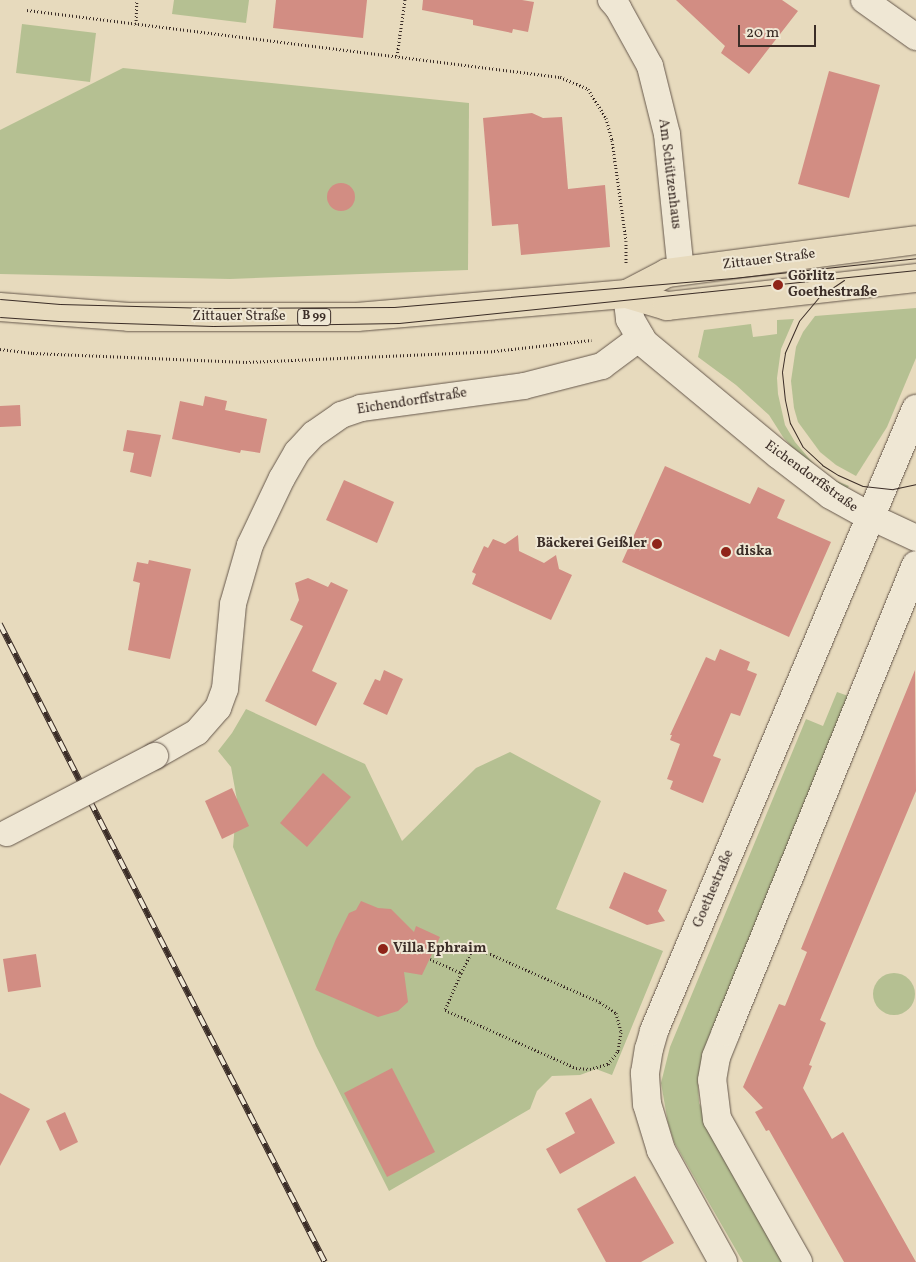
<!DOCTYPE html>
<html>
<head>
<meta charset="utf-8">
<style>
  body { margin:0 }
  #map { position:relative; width:916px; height:1262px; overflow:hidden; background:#e7dabd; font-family:Vollkorn,serif }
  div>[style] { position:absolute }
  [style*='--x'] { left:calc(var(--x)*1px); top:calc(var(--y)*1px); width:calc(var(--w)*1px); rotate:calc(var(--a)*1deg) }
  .green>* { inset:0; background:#b5c092 }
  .round { border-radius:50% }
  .building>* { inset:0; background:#d28d83 }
  .path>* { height:3px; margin-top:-1.5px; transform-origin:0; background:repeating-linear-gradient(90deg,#3b2d27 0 1px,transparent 0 3.5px) }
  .roads { filter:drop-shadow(0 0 1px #66584c) drop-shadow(0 0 1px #66584c) }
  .minor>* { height:26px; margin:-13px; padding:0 13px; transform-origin:13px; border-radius:13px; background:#efe7d4 }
  .tertiary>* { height:28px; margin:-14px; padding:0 14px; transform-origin:14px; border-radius:14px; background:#efe7d4 }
  .primary>* { height:28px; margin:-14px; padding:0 14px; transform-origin:14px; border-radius:14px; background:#e7dabd }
  .tram>* { height:1px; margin:-0.5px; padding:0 0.5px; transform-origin:0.5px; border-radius:0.5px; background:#3b2d27 }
  .rail>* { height:5.5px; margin-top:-2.75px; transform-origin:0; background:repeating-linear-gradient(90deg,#efe7d4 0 11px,#3b2d27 0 22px); box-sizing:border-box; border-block:1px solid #3b2d27 }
  .bridges { filter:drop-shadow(0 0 1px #66584c) drop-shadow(0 0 1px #66584c) }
  .minor-bridge>* { height:26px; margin:-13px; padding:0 13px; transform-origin:13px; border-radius:13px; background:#efe7d4 }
  .dots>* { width:14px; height:14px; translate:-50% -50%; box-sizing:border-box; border:2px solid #efe7d4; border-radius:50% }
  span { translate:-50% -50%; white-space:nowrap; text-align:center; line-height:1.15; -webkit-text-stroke:4px #efe7d4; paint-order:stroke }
  .shield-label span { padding:1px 4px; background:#efe7d4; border:1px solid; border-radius:4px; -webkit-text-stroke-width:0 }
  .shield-label { font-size:12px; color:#3b2d27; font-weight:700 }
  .street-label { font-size:14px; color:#3b2d27 }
  .poi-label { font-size:14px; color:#3b2d27; font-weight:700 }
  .left { translate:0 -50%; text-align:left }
  .right { translate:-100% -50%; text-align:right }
  .scale { position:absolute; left:738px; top:25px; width:78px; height:22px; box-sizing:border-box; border:2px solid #3b2d27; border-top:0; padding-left:6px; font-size:15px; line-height:18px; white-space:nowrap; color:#3b2d27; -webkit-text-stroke:4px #efe7d4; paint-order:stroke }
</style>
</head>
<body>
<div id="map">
  <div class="green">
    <div style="clip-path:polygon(174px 0,249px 0,246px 23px,172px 14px)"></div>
    <div style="clip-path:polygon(22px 24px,96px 33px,90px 82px,16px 73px)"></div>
    <div style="clip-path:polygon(123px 68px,469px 103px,468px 270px,230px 279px,0 274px,0 130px)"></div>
    <div style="clip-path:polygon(916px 308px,916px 358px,887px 427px,856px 476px,836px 465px,820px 452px,798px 422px,794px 408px,791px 381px,796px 347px,803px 332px,815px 316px)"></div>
    <div style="clip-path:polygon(794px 319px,781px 349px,777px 378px,778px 394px,785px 425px,795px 442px,819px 470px,834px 480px,849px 486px,844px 492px,796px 452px,783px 437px,769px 415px,736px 385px,698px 357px,704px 330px,751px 324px,753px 337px,777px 334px,777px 320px)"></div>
    <div style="clip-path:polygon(837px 692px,854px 698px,709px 1052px,698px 1083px,699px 1103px,789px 1262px,743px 1262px,674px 1142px,668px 1123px,661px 1083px,670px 1047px,806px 719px,823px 726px)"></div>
    <div style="clip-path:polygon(246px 709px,365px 764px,402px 841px,476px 768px,510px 752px,601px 801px,556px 909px,663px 951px,612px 1075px,596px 1069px,580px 1075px,552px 1076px,537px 1091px,530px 1109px,389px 1191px,316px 1046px,233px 847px,237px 800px,231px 767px,218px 751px,232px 733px)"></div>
    <div class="round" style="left:873px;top:973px;width:42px;height:42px"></div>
  </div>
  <div class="building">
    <div style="clip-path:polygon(276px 0,367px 0,363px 38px,273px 28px)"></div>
    <div style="clip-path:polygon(423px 0,522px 0,534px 2px,528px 32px,513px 29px,512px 33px,473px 25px,473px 20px,422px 10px)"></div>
    <div style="clip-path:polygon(676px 0,782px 0,798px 11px,749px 74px,721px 53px,725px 46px)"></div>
    <div style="clip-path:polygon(829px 71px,880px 85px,849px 198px,798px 184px)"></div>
    <div style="clip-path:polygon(532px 113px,543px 118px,562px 117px,568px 189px,605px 185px,610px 247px,521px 255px,518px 224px,492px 226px,483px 118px)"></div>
    <div class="round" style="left:327px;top:183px;width:28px;height:28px"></div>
    <div style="clip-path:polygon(205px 396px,227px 401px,225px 410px,267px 419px,260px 453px,241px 450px,240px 453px,172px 439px,180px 401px,203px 406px)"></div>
    <div style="clip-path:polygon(20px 405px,21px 426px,0 427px,0 406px)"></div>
    <div style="clip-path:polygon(127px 430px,161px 435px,151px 477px,130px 472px,134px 453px,123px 451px)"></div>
    <div style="clip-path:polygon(665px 466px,750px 504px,758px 487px,785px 500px,777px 518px,831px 542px,789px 637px,622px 562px)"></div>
    <div style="clip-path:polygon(344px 480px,394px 502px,377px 543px,326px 520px)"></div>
    <div style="clip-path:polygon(518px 535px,519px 551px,544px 563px,556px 555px,559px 569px,572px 575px,551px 620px,472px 584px,476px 574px,472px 572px,484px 546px,488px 548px,493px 539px,505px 544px)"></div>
    <div style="clip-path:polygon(149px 560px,191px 569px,170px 659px,128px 650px,140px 583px,133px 581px,137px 562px,148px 564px)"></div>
    <div style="clip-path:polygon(308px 578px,328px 587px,331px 582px,348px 590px,312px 671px,337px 683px,316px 726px,265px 701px,303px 626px,290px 620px,299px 600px,295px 583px)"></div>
    <div style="clip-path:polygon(720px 649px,750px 662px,747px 670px,757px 674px,740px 716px,731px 713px,713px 756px,721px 759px,703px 803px,670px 789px,673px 781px,667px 779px,680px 744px,670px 740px,672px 735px,670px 735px,706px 657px,715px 661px)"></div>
    <div style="clip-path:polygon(384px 670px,403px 679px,387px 715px,363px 704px,375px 679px,380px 681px)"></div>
    <div style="clip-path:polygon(915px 670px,916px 791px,820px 1020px,826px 1023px,809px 1065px,812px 1066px,803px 1088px,832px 1139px,843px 1132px,916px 1262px,844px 1262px,769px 1130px,766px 1131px,755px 1112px,763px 1108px,743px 1087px,779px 1004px,785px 1006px,807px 952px,801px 949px)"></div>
    <div style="clip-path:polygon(323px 773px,351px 797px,307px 847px,280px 823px)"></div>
    <div style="clip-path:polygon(232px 788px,249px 826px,222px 839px,205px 801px)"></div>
    <div style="clip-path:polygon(624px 872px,667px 890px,658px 911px,665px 921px,647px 925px,609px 908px)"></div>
    <div style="clip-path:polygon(361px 901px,378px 908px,391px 909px,414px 932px,416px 926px,440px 937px,422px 975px,404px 972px,408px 1002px,398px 1011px,378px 1017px,315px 990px,336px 939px,349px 913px,356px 910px)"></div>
    <div style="clip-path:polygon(36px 954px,41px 987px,8px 992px,3px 959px)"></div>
    <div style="clip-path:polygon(392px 1068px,435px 1152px,387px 1177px,344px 1093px)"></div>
    <div style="clip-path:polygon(0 1093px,30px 1109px,0 1166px)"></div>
    <div style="clip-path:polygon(591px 1098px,615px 1143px,560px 1174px,546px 1149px,575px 1133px,565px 1113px)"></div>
    <div style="clip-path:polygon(65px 1112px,78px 1142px,60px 1151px,46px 1121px)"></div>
    <div style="clip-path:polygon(635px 1176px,674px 1243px,641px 1262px,606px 1262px,577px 1209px)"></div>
  </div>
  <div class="path">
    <div style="--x:27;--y:10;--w:537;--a:7.16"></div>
    <div style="--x:560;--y:77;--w:30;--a:23"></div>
    <div style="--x:588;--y:89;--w:34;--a:58"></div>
    <div style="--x:606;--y:118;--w:23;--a:75"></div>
    <div style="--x:612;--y:140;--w:102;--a:82.1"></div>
    <div style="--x:626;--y:241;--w:23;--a:90"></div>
    <div style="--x:136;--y:24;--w:24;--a:-88"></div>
    <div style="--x:397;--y:56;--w:57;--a:-81.9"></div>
    <div style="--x:0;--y:349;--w:33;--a:7"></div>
    <div style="--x:33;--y:353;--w:213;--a:2.4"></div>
    <div style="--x:246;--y:362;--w:248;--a:-2.5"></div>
    <div style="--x:494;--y:351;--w:98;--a:-6.5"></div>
    <div style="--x:430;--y:959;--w:34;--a:24"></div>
    <div style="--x:461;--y:973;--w:40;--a:113.4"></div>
    <div style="--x:445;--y:1010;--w:143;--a:23.9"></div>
    <div style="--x:576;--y:1068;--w:14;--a:4"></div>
    <div style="--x:590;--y:1069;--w:19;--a:-16"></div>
    <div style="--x:608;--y:1064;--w:16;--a:-52"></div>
    <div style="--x:618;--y:1051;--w:3;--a:18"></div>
    <div style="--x:461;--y:973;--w:29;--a:-63"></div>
    <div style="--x:474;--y:947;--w:137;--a:23.6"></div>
    <div style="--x:600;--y:1002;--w:19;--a:35"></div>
    <div style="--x:616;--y:1013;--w:20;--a:75"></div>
    <div style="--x:621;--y:1032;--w:19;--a:99"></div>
  </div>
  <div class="roads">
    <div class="minor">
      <div style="--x:611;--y:0;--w:11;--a:49"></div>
      <div style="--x:618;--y:8;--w:66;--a:61.1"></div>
      <div style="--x:650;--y:66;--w:70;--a:76"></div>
      <div style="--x:667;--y:134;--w:138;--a:84.2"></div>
      <div style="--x:864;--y:0;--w:64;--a:35.4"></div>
      <div style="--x:869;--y:516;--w:52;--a:25.1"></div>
      <div style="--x:155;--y:756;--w:48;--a:-29.7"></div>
      <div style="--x:197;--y:732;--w:32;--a:-49"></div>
      <div style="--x:218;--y:708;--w:20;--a:-70"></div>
      <div style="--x:225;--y:689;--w:85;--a:-84.6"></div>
      <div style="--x:233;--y:604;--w:61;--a:-73.9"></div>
      <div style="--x:250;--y:545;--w:74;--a:-64.5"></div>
      <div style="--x:282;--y:478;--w:30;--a:-60"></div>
      <div style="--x:297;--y:452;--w:25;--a:-47"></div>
      <div style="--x:314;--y:434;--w:33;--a:-35"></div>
      <div style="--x:341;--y:415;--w:21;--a:-19"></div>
      <div style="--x:361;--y:408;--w:164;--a:-7.7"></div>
      <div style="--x:524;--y:386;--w:81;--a:-14.4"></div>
      <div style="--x:602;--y:366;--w:49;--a:-36.6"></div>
    </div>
    <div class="tertiary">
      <div style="--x:627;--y:294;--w:25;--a:83"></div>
      <div style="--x:630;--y:319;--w:28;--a:60"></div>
      <div style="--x:644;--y:343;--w:175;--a:39.7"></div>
      <div style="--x:779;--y:455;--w:66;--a:37.6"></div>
      <div style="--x:831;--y:495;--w:43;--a:28.9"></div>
      <div style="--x:723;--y:1262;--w:128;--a:-119"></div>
      <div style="--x:661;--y:1150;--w:48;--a:-106.9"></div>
      <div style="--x:647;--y:1104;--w:31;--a:-94"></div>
      <div style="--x:645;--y:1073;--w:24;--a:-81"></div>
      <div style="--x:649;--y:1049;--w:19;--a:-74"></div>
      <div style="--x:654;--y:1031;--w:675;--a:-67.16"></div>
      <div style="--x:798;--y:1262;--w:164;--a:-119.5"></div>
      <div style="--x:717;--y:1119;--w:39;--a:-97"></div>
      <div style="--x:712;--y:1080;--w:23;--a:-80"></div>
      <div style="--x:716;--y:1057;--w:27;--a:-68"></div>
      <div style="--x:726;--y:1032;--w:504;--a:-67.86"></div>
    </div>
    <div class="primary">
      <div style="--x:627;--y:294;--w:42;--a:16.7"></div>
      <div style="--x:667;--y:306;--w:251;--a:-6.4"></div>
      <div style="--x:0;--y:307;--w:129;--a:4.4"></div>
      <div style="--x:129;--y:317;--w:228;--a:0"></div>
      <div style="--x:357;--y:317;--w:271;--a:-4.9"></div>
      <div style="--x:627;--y:294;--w:45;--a:-27.7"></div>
      <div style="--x:667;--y:273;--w:251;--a:-7.5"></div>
    </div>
  </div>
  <div class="tram">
    <div style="--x:844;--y:280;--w:30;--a:146"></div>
    <div style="--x:819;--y:297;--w:31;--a:130"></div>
    <div style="--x:799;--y:321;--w:35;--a:114"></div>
    <div style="--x:785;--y:353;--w:19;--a:99"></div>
    <div style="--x:782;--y:372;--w:28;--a:84"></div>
    <div style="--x:785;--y:400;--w:24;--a:78"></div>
    <div style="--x:790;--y:423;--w:27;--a:62"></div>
    <div style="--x:803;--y:447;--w:26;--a:43"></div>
    <div style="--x:822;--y:465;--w:19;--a:32"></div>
    <div style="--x:838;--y:475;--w:27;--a:24"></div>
    <div style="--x:863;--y:486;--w:30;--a:6"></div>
    <div style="--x:893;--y:489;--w:24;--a:-12"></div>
    <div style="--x:0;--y:299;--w:60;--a:4.8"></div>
    <div style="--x:60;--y:304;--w:152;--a:1.5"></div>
    <div style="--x:212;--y:308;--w:182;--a:-0.3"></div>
    <div style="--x:394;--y:307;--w:340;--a:-4.9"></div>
    <div style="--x:733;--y:278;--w:184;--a:-6.2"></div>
    <div style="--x:0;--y:317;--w:59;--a:3.9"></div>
    <div style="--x:59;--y:321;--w:154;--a:1.9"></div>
    <div style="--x:213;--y:326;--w:186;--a:-0.9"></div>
    <div style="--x:399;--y:323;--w:520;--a:-5.85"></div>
  </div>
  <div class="rail">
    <div style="--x:0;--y:624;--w:716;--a:63.01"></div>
  </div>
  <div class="bridges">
    <div class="minor-bridge">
      <div style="--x:7;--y:833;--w:167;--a:-27.5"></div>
    </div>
  </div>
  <div class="dots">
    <div style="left:778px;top:285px;background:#8f2418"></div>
    <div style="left:657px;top:544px;background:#8f2418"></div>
    <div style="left:726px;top:552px;background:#8f2418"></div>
    <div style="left:383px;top:949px;background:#8f2418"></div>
  </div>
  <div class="shield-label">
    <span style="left:314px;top:317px">B 99</span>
  </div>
  <div class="street-label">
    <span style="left:669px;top:174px;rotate:83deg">Am Schützenhaus</span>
    <span style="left:769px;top:260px;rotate:-7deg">Zittauer Straße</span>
    <span style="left:239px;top:317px">Zittauer Straße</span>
    <span style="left:412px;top:402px;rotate:-9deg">Eichendorffstraße</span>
    <span style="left:811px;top:477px;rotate:36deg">Eichendorffstraße</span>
    <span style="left:714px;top:889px;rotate:-67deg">Goethestraße</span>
  </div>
  <div class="poi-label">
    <span class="left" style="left:788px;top:285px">Görlitz<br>Goethestraße</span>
    <span class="right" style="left:647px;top:544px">Bäckerei Geißler</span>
    <span class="left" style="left:736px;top:552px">diska</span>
    <span class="left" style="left:393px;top:949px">Villa Ephraim</span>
  </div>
  <div class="scale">20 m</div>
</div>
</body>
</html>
